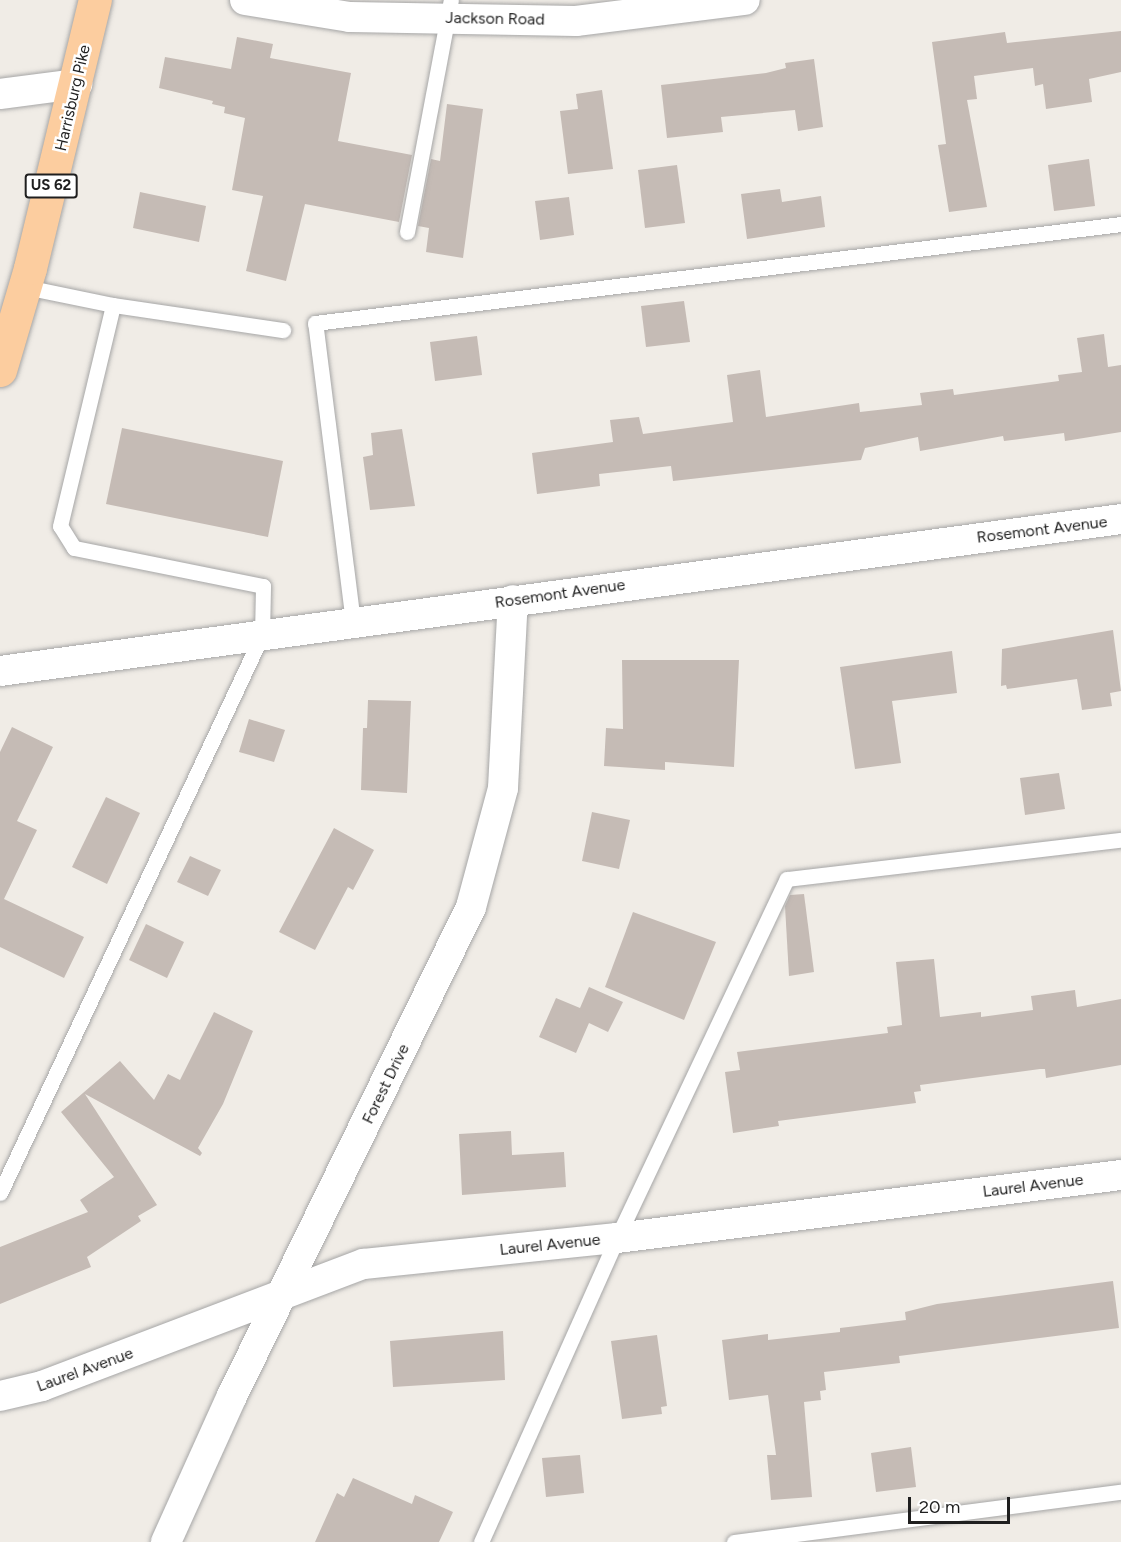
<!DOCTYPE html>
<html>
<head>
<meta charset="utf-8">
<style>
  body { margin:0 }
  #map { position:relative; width:1121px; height:1542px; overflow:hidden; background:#f0ece6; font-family:Figtree,sans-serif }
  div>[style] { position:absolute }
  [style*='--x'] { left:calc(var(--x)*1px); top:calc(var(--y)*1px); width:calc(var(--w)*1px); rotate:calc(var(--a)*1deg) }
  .building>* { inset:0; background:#c5bbb5 }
  .roads { filter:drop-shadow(0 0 2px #a6a6a6) drop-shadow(0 0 2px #a6a6a6) }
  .lane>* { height:15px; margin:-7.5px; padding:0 7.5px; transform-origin:7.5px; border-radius:7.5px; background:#fff }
  .street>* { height:30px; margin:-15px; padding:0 15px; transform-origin:15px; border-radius:15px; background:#fff }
  .primary>* { height:33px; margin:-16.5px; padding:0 16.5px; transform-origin:16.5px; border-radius:16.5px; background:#fccd9f }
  span { translate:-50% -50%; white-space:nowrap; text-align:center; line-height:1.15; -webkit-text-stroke:5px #fff; paint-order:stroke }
  .shield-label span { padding:2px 4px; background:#fff; border:2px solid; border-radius:4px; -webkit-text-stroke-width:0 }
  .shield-label { font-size:15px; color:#1f1f1f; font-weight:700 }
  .street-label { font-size:16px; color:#1f1f1f }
  .scale { position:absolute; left:908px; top:1497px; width:102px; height:27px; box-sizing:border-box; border:3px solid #1f1f1f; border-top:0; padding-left:8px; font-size:18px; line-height:21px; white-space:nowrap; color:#1f1f1f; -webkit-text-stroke:4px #fff; paint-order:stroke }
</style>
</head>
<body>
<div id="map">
  <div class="building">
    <div style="clip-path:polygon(1121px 31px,1121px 72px,1089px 79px,1092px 102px,1046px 109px,1043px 84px,1035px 86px,1033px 68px,974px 76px,977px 99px,967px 100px,987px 207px,949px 212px,938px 145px,946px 144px,932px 42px,1005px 32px,1007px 43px)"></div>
    <div style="clip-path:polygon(237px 37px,273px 44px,270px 58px,351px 73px,338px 141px,412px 155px,399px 222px,305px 204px,286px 281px,246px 271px,263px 196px,232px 190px,245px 118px,224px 113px,225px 107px,212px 104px,213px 101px,159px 88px,165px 57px,231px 69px)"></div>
    <div style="clip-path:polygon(814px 59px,823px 127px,798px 131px,795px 110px,721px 117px,723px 132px,667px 138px,661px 85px,766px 73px,786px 68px,785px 63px)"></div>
    <div style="clip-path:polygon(602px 90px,613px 169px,568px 174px,560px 111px,578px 109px,576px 94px)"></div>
    <div style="clip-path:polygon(447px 104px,483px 109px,463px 258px,426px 252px,429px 228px,418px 226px,431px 159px,440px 161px)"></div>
    <div style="clip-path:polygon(1089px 159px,1095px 206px,1054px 211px,1048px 165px)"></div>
    <div style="clip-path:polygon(677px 165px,685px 223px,645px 228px,638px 170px)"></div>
    <div style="clip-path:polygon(780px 189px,782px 202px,821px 196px,825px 227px,747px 239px,741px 194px)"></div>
    <div style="clip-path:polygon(140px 192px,206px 206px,199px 242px,133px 228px)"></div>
    <div style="clip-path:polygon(569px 197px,574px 235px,540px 240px,535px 201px)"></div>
    <div style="clip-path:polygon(684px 301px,690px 342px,646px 347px,641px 306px)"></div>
    <div style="clip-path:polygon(1104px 334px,1108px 367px,1121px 365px,1121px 432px,1065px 441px,1064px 433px,1004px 441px,1003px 436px,920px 451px,918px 437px,865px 448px,861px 460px,673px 481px,671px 466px,599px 474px,600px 486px,537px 494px,532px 453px,613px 442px,610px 420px,639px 417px,643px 434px,733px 422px,727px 375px,760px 370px,766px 417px,859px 403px,860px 412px,922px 405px,920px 393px,953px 389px,954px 395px,1059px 381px,1058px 375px,1082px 372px,1077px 338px)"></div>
    <div style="clip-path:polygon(477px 336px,482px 375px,435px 381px,430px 342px)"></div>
    <div style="clip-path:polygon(122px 428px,283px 461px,268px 537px,106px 504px)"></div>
    <div style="clip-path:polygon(402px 429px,415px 506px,370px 510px,363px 457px,373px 455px,371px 433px)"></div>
    <div style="clip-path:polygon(1113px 630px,1121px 691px,1110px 693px,1112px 706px,1082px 710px,1077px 679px,1007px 689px,1006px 685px,1001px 686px,1002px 649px)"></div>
    <div style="clip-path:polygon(952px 651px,957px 693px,892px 701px,901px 763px,855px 769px,840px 667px)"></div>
    <div style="clip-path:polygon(622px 660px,739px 660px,734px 767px,665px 762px,665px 770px,604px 766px,606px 728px,623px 729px)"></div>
    <div style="clip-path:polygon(368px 700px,411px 701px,407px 793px,361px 790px,363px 728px,367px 728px)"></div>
    <div style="clip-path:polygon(249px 719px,285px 730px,274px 762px,239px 752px)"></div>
    <div style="clip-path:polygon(12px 727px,53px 747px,17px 821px,37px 830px,4px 899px,84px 937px,64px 978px,0 947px,0 752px)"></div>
    <div style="clip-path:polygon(1059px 773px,1065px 809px,1025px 815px,1020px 778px)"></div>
    <div style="clip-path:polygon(106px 797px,140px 813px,107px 884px,72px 867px)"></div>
    <div style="clip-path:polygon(592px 812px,630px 820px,619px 869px,582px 861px)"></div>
    <div style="clip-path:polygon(334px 828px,374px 850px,353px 890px,348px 887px,315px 950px,279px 932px)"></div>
    <div style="clip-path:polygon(190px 856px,221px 870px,208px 896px,177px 882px)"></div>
    <div style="clip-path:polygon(804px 894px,814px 972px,789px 976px,785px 906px,790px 895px)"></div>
    <div style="clip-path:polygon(633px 912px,716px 942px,684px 1020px,605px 987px)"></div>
    <div style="clip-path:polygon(146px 924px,184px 942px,167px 978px,129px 960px)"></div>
    <div style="clip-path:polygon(934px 959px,940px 1017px,981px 1012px,981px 1017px,1033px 1010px,1031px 996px,1075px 990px,1077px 1007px,1121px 999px,1121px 1065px,1046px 1078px,1045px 1069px,1040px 1069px,920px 1085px,921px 1091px,914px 1092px,916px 1103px,778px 1121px,779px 1126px,733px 1133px,725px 1072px,740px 1070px,737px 1052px,888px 1033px,887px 1027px,902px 1025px,896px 962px)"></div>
    <div style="clip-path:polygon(589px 987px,623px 1002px,608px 1032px,589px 1023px,576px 1053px,539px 1037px,556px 998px,580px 1008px)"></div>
    <div style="clip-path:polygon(214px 1012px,253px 1031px,223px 1104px,198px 1148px,202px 1153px,200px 1156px,85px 1094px,157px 1205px,138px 1216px,141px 1221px,87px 1257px,91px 1267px,0 1304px,0 1247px,88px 1212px,80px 1200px,114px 1177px,61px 1112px,120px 1061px,154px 1100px,168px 1074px,180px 1080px)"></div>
    <div style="clip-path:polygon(511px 1131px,512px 1155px,564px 1152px,566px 1187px,462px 1195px,459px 1134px)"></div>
    <div style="clip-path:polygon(1113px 1281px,1119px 1328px,899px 1356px,900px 1363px,824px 1372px,826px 1390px,820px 1391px,821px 1400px,804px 1402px,812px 1497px,771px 1500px,767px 1455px,776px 1455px,768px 1395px,729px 1400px,722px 1340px,768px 1334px,768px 1340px,840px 1332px,840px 1328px,906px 1320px,905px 1312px,937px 1304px)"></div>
    <div style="clip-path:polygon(503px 1331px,505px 1380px,393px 1387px,390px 1341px)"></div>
    <div style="clip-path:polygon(657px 1335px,667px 1406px,661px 1407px,662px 1414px,622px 1419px,611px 1341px)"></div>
    <div style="clip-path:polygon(911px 1447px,916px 1487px,876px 1492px,871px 1453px)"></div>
    <div style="clip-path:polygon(580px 1455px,584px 1493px,546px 1497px,542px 1458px)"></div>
    <div style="clip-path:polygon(353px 1478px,412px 1504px,415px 1495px,453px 1512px,439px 1542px,315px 1542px,337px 1493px,344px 1497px)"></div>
  </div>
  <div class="roads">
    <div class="lane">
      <div style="--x:407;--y:232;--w:236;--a:-79.3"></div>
      <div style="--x:113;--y:305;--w:172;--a:8.4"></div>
      <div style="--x:353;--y:622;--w:301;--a:-97.2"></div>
      <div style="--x:315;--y:323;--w:812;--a:-7"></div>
      <div style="--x:0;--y:1193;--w:616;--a:-64.85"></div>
      <div style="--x:262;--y:635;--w:49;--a:-88.8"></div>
      <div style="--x:263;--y:586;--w:193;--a:-168.6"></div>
      <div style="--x:74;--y:548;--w:26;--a:-122"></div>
      <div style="--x:60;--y:526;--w:227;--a:-76.5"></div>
      <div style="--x:113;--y:305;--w:90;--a:-168.4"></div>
      <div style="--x:481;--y:1542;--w:333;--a:-65.9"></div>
      <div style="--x:617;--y:1238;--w:397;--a:-64.7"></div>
      <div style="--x:787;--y:879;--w:336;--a:-6.7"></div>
      <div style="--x:734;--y:1542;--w:390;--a:-7.4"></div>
    </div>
    <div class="street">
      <div style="--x:245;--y:0;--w:106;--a:9.2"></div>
      <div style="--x:350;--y:17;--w:226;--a:1"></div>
      <div style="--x:576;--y:21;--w:170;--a:-7.1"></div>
      <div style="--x:0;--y:94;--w:78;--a:-7.4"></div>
      <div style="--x:0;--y:671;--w:1131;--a:-7.72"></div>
      <div style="--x:0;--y:1396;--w:43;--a:-13.4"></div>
      <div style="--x:42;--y:1386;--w:344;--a:-20.8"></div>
      <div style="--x:364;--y:1264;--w:254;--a:-5.9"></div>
      <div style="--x:617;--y:1238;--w:508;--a:-7.13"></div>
      <div style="--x:166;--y:1542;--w:160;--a:-65.7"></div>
      <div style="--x:232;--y:1396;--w:544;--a:-63.95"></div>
      <div style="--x:471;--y:907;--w:123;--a:-74.9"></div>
      <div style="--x:503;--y:788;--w:188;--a:-87"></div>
    </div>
    <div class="primary">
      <div style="--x:0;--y:370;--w:106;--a:-73.6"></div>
      <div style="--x:30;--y:268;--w:276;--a:-76.4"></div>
    </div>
  </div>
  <div class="shield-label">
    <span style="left:51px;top:186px">US 62</span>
  </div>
  <div class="street-label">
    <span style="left:495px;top:19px;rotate:1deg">Jackson Road</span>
    <span style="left:73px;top:98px;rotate:-77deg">Harrisburg Pike</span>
    <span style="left:1042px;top:530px;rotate:-7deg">Rosemont Avenue</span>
    <span style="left:560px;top:594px;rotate:-8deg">Rosemont Avenue</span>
    <span style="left:386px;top:1084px;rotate:-64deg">Forest Drive</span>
    <span style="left:1033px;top:1186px;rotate:-7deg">Laurel Avenue</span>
    <span style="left:550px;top:1245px;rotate:-6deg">Laurel Avenue</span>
    <span style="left:85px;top:1370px;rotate:-20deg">Laurel Avenue</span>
  </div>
  <div class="scale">20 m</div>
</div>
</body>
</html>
